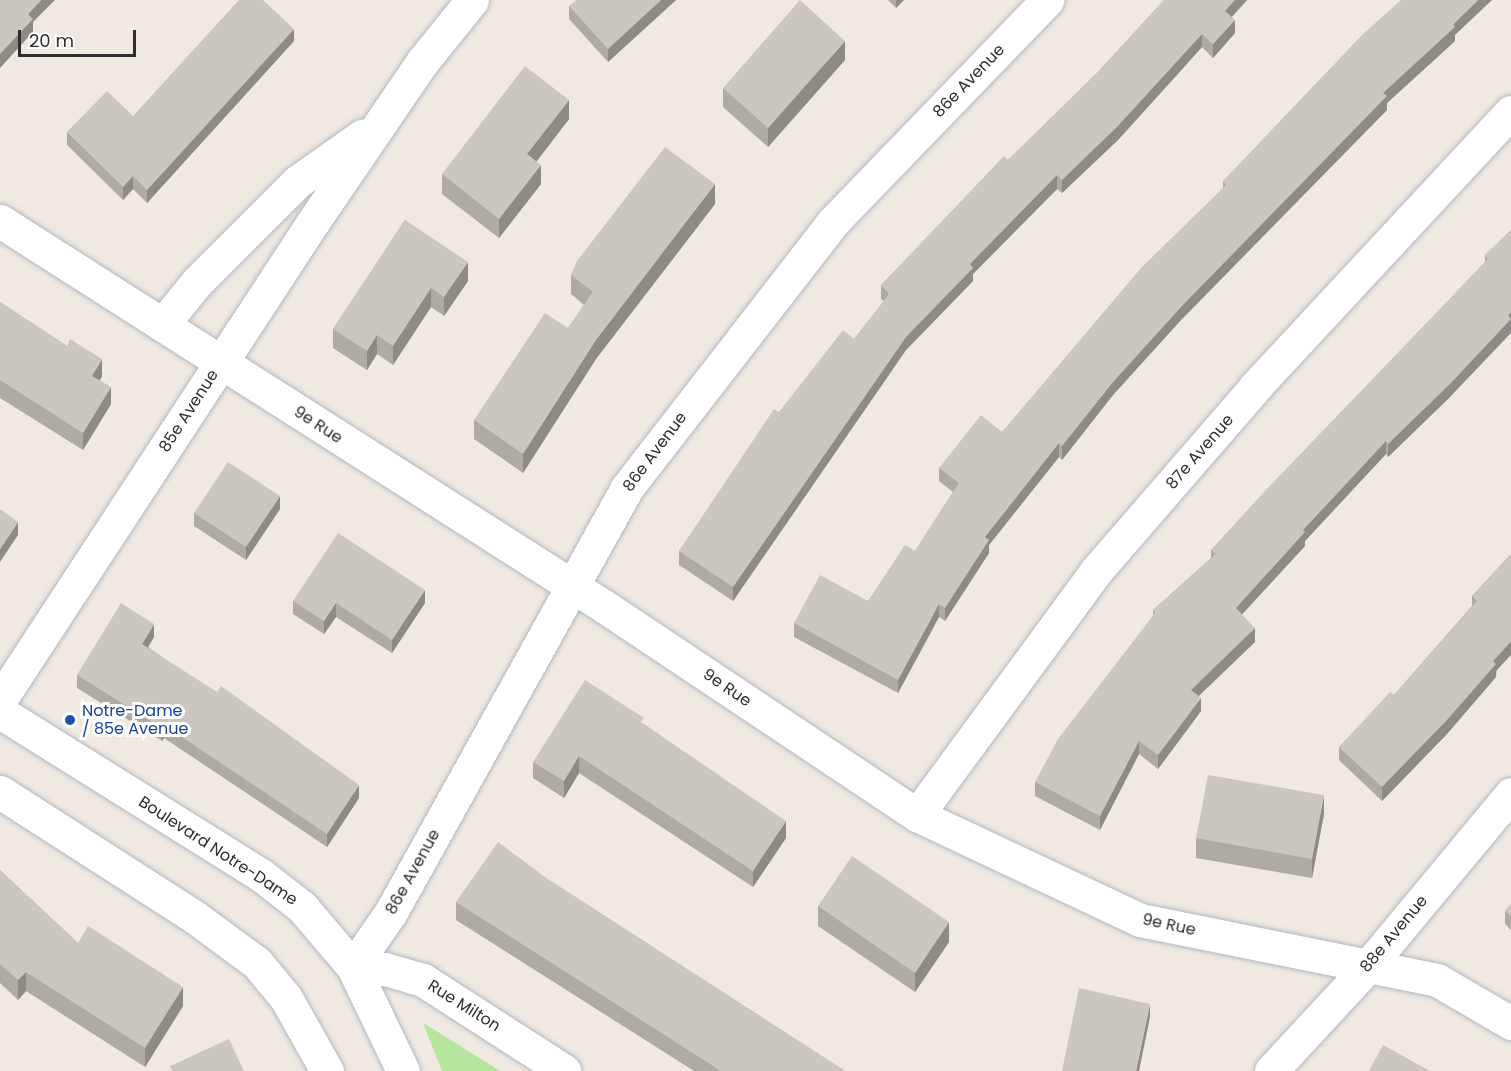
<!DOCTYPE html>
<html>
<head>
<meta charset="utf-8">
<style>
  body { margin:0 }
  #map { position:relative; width:1511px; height:1071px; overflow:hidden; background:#efe9e1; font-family:Poppins,sans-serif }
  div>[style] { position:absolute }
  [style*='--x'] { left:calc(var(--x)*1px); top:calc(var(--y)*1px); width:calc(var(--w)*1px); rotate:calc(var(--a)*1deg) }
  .green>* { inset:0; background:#b6e59e }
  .roads { filter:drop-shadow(0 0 2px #b4b7c1) drop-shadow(0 0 2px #b4b7c1) }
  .minor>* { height:33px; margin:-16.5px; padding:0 16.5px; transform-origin:16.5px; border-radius:16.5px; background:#fff }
  .tertiary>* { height:33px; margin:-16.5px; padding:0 16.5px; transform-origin:16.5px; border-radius:16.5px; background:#fff }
  .wall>* { inset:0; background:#afaba4 }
  .shaded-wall>* { inset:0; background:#8e8b86 }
  .building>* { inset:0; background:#cbc7bf }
  .dots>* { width:16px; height:16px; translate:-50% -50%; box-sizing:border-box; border:3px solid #fff; border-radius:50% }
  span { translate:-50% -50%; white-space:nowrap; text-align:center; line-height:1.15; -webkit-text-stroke:6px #fff; paint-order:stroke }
  .street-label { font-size:16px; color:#2e2e2e }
  .transit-label { font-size:16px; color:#164399 }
  .left { translate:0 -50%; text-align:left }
  .scale { position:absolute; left:18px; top:30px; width:118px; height:27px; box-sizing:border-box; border:3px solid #2e2e2e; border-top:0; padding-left:8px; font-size:18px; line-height:21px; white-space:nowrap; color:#2e2e2e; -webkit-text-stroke:4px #fff; paint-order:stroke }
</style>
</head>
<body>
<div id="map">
  <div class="green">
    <div style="clip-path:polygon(423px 1023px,430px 1027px,500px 1071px,442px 1071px)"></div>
  </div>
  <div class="roads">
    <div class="minor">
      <div style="--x:0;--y:221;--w:718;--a:32.54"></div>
      <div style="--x:605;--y:607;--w:375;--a:33.7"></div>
      <div style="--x:917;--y:815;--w:246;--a:25.2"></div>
      <div style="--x:1140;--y:920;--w:303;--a:11.4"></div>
      <div style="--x:1437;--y:980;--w:86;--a:30.2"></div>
      <div style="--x:162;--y:325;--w:55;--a:-50.9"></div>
      <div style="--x:197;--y:282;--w:141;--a:-45"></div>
      <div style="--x:297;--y:182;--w:80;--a:-35.3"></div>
      <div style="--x:0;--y:700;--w:571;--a:-56.78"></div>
      <div style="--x:313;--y:222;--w:195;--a:-55.7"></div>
      <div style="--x:423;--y:61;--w:78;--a:-51.2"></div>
      <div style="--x:917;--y:815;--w:303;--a:-53.7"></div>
      <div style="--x:1096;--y:571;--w:245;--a:-49.1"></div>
      <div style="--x:1256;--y:386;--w:374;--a:-47.1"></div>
      <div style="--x:353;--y:967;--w:67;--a:-55.4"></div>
      <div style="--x:391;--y:912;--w:484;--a:-60.9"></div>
      <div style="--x:626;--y:489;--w:336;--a:-52.2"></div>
      <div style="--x:832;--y:223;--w:310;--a:-46"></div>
      <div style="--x:353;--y:967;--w:32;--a:4"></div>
      <div style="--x:385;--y:969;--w:40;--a:16"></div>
      <div style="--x:423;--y:980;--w:168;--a:32.8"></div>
      <div style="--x:1271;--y:1071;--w:144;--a:-47.2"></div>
      <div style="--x:1369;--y:965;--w:222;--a:-50.3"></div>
    </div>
    <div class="tertiary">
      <div style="--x:0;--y:712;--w:308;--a:32"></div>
      <div style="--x:261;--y:875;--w:52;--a:38"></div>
      <div style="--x:302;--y:907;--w:79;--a:49.6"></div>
      <div style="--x:353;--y:967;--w:115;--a:64.3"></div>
      <div style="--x:0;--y:792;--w:233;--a:32.7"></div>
      <div style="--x:196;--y:918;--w:76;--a:36.4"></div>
      <div style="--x:257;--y:963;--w:45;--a:50.4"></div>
      <div style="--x:286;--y:998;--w:84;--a:60.7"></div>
    </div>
  </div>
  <div class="wall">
    <div style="clip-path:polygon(676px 0,608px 62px,569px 19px,569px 6px)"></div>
    <div style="clip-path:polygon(888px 0,904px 0,896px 8px)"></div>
    <div style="clip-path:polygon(1164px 0,1247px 0,1232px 17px,1235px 33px,1213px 58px,1202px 47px,1118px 140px,1062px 193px,1057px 189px,973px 274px,973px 281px,906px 350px,733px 601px,679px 565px,679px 551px,779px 412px,854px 339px,884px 301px,881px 299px,881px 285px,1008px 160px,1097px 73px)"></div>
    <div style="clip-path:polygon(1455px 35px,1455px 41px,1387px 103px,1387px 110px,1181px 320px,1113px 395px,1062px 460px,1059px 457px,989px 545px,989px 553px,945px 621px,939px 617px,898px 693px,794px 637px,794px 623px,868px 601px,915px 551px,953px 492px,939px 481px,939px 468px,1002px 432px,1223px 188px,1223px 181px)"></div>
    <div style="clip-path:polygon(294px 41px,147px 203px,133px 189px,123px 200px,67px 145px,67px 132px,133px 116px)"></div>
    <div style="clip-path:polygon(845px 60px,768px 147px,723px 107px,723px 88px)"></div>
    <div style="clip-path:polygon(569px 119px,536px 162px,541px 184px,499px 238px,442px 194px,442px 174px)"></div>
    <div style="clip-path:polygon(715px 204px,596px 359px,523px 473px,474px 439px,474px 420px,568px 328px,584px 305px,571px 294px,571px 275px)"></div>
    <div style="clip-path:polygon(405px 220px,468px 281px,444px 316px,431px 307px,393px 365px,377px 354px,367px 370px,333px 348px,333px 329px)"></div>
    <div style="clip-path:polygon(1511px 230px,1450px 397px,1388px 457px,1386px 454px,1305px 541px,1305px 546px,1242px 614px,1255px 642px,1199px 696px,1201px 711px,1158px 769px,1139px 754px,1100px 830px,1035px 796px,1035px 782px,1153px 617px,1153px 610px,1211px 558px,1211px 550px,1485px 262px,1485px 255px)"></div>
    <div style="clip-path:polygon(0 302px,67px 346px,102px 376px,100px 380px,111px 404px,83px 450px,0 398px)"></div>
    <div style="clip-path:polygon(280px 509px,246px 560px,194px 526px,194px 513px)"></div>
    <div style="clip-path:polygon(1511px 554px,1496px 677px,1447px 734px,1382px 801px,1339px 760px,1339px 747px,1394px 695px,1472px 606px,1472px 596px)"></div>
    <div style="clip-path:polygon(293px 601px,425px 603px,392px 653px,336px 617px,324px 634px,293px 614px)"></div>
    <div style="clip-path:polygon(154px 637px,148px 647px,359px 798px,327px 847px,164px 738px,162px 741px,77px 688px,77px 675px)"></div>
    <div style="clip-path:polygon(644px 724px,786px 838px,753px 887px,579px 773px,564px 798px,533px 778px,533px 762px)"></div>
    <div style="clip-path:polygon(1324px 814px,1312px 878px,1196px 858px,1196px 838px)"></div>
    <div style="clip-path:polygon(0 870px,78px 943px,183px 1006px,145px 1067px,26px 991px,18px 1000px,0 983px)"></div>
    <div style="clip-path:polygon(549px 880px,845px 1071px,694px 1071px,456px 920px,456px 902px)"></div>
    <div style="clip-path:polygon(1511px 904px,1511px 930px,1505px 924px,1505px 911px)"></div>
    <div style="clip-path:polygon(818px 906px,949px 942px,915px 992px,818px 926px)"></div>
  </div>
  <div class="shaded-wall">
    <div style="clip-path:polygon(41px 0,55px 0,33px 22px,33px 32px,0 68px,0 54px,28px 14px)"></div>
    <div style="clip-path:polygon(661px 0,676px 0,608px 62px,608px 49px)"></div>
    <div style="clip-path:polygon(896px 0,904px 0,896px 8px)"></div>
    <div style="clip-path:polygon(1235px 0,1247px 0,1225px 24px,1225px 11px)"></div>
    <div style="clip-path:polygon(1478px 0,1492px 0,1455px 35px,1455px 41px,1387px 103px,1387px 110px,1181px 320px,1113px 395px,1062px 460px,1062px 446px,1113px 382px,1181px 307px,1383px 93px)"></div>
    <div style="clip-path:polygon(1235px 20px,1235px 33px,1213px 58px,1213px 44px)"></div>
    <div style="clip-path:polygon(294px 29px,294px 41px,147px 203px,147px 190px)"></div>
    <div style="clip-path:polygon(1202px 34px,1202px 47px,1118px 140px,1062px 193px,1062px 180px)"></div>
    <div style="clip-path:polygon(845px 41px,845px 60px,768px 147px,768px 128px)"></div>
    <div style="clip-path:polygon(569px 100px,569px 119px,527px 174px,527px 154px)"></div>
    <div style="clip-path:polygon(541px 165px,541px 184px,499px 238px,499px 219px)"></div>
    <div style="clip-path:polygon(1057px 175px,1057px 189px,973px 274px,973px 281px,906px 350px,733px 601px,733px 587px,906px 337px,970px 264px)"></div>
    <div style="clip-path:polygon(133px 176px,133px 189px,123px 200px,123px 187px)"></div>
    <div style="clip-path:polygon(715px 184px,715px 204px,596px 359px,523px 473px,523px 454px,596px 340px)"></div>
    <div style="clip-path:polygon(468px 262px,468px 281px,444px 316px,444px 297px)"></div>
    <div style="clip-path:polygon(431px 288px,431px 307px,393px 365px,393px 346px)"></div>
    <div style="clip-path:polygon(1511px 312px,1511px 333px,1450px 397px,1388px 457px,1388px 444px)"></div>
    <div style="clip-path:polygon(377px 335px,377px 354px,367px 370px,367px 351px)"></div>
    <div style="clip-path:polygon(102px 359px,102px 376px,92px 393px,92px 376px)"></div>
    <div style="clip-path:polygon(111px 387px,111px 404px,83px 450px,83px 433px)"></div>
    <div style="clip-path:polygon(1386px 441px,1386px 454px,1305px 541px,1305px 546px,1236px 621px,1236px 608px,1303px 530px)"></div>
    <div style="clip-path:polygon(1059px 443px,1059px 457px,989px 545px,989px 553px,945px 621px,945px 608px,985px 537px)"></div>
    <div style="clip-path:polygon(280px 496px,280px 509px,246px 560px,246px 547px)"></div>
    <div style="clip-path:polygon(18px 522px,18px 535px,0 562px,0 549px)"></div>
    <div style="clip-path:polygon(425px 590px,425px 603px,392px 653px,392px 640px)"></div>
    <div style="clip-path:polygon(336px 603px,336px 617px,324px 634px,324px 621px)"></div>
    <div style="clip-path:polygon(939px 604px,939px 617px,898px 693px,898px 680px)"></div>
    <div style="clip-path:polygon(154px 624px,154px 637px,142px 657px,142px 644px)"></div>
    <div style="clip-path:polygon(1255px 628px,1255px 642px,1191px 703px,1191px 690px)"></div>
    <div style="clip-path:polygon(1511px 641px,1511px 655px,1496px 671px,1496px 677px,1447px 734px,1382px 801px,1382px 787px)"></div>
    <div style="clip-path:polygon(1201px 698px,1201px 711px,1158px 769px,1158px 755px)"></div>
    <div style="clip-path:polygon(164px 725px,164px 738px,162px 741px,162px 728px)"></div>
    <div style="clip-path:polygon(1139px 741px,1139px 754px,1100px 830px,1100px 816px)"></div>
    <div style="clip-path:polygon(579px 756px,579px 773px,564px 798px,564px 781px)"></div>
    <div style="clip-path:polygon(359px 785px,359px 798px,327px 847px,327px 834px)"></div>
    <div style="clip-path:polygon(1324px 795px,1324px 814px,1312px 878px,1312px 859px)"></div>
    <div style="clip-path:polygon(786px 821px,786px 838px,753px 887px,753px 871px)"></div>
    <div style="clip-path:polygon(949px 922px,949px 942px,915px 992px,915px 973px)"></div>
    <div style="clip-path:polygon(26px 972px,26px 991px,18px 1000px,18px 980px)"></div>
    <div style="clip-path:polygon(183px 987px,183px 1006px,145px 1067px,145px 1048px)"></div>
    <div style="clip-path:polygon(1150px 1004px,1150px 1017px,1139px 1071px,1136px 1071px)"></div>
  </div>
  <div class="building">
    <div style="clip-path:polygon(0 0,41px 0,28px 14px,33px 19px,0 54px)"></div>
    <div style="clip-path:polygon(239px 0,263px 0,294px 29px,147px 190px,133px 176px,123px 187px,67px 132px,107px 91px,133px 116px)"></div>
    <div style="clip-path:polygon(576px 0,661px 0,608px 49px,569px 6px)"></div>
    <div style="clip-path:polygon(800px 0,845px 41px,768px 128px,723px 88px)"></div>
    <div style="clip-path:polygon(1164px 0,1235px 0,1225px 11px,1235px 20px,1213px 44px,1202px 34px,1118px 126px,1062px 180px,1057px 175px,970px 264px,973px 268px,906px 337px,733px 587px,679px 551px,774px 409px,779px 412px,843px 330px,854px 339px,889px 294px,881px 285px,1004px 156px,1008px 160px,1097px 73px)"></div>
    <div style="clip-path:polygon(1401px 0,1478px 0,1453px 24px,1455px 27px,1383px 93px,1387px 96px,1181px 307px,1113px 382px,1062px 446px,1059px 443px,985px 537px,989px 540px,945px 608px,939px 604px,898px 680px,794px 623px,820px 575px,868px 601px,905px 545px,915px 551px,959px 483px,939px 468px,981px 415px,1002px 432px,1141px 268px,1226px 185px,1223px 181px,1362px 35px)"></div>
    <div style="clip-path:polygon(525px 66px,569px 100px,527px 154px,541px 165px,499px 219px,442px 174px)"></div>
    <div style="clip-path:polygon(665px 147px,715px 184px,596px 340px,523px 454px,474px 420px,545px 313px,568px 328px,593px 292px,571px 275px,577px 261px)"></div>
    <div style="clip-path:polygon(405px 220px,468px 262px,444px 297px,431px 288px,393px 346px,377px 335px,367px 351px,333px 329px)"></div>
    <div style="clip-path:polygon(1511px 230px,1511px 312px,1508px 315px,1511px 319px,1450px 384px,1388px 444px,1386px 441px,1303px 530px,1305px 532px,1236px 608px,1255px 628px,1191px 690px,1201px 698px,1158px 755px,1139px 741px,1100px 816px,1035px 782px,1058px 739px,1155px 613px,1153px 610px,1216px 554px,1211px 550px,1263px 493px,1488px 259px,1485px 255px)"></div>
    <div style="clip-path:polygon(0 302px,67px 346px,70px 339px,102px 359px,92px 376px,111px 387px,83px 433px,0 380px)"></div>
    <div style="clip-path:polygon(228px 462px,280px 496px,246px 547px,194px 513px)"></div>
    <div style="clip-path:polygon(0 509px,18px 522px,0 549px)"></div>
    <div style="clip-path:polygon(338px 533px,425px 590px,392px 640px,336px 603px,324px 621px,293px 601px)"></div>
    <div style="clip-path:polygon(1511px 554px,1511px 641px,1493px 661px,1496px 664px,1447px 720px,1382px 787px,1339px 747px,1390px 692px,1394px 695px,1477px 601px,1472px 596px)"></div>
    <div style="clip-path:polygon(121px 603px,154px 624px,142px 644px,217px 692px,221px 686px,359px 785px,327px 834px,164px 725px,162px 728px,77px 675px)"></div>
    <div style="clip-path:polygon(585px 680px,644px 718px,641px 722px,786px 821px,753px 871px,579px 756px,564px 781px,533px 762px)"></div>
    <div style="clip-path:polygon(1208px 775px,1324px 795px,1312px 859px,1196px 838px)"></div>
    <div style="clip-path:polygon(498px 842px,549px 880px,845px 1071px,721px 1071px,456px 902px)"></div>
    <div style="clip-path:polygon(852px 856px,949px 922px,915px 973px,818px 906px)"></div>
    <div style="clip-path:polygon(0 870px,78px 943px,88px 926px,183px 987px,145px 1048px,26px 972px,18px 980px,0 964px)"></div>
    <div style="clip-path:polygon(1511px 904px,1511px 916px,1505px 911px)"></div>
    <div style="clip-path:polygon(1079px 988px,1150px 1004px,1136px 1071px,1062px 1071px)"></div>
    <div style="clip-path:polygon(229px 1039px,244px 1071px,172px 1071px,170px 1066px)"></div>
    <div style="clip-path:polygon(1383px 1045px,1430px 1071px,1369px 1071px)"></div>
  </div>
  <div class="dots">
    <div style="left:70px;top:720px;background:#1a4fb4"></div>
  </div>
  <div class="street-label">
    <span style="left:969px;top:81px;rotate:-46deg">86e Avenue</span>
    <span style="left:189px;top:411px;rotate:-57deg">85e Avenue</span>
    <span style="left:318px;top:425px;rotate:33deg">9e Rue</span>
    <span style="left:655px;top:452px;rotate:-53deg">86e Avenue</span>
    <span style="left:1200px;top:452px;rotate:-49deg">87e Avenue</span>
    <span style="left:727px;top:688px;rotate:34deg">9e Rue</span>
    <span style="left:218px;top:851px;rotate:33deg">Boulevard Notre-Dame</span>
    <span style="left:413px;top:872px;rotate:-61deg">86e Avenue</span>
    <span style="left:1169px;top:925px;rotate:12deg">9e Rue</span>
    <span style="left:1394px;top:934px;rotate:-50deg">88e Avenue</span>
    <span style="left:464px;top:1006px;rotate:32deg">Rue Milton</span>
  </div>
  <div class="transit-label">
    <span class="left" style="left:82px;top:720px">Notre-Dame<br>/ 85e Avenue</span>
  </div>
  <div class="scale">20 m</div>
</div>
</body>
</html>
